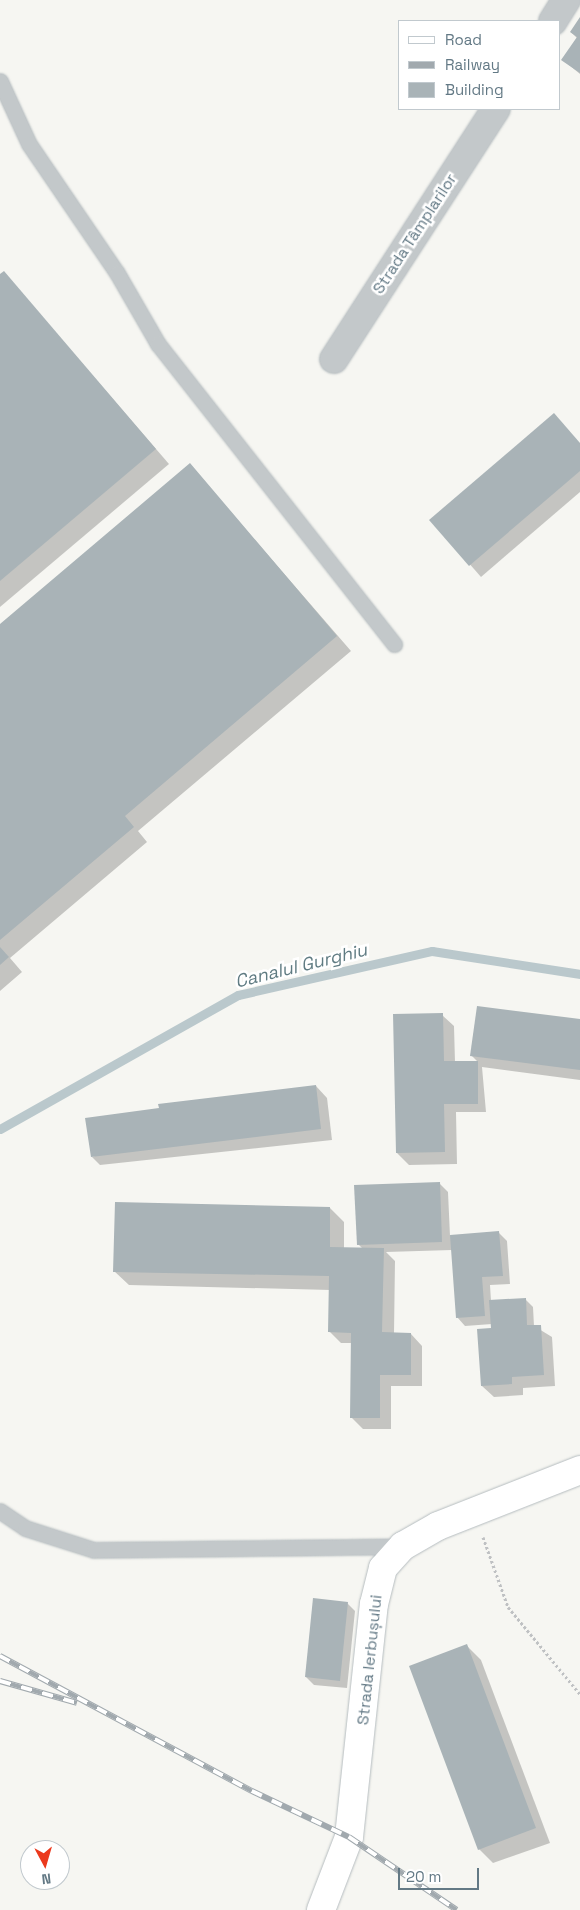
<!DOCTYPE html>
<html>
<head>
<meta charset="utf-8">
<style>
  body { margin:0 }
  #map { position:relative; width:580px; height:1910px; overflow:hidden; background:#f6f6f2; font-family:"Space Grotesk",sans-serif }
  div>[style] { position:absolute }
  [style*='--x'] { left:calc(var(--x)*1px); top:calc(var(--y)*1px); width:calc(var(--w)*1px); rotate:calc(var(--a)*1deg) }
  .shadow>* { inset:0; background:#0003 }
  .stream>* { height:9px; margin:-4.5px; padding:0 4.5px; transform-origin:4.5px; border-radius:4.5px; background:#bac8cc }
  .building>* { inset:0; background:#a9b3b7 }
  .path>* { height:3px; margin-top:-1.5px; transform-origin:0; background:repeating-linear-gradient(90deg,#bfc1c3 0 2.5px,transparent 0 5px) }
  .roads { filter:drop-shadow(0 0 1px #b5bcbf) drop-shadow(0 0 1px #b5bcbf) }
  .service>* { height:15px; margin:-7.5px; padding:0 7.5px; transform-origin:7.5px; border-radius:7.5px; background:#c3c8ca }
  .minor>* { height:28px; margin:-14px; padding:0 14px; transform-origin:14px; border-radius:14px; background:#c3c8ca }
  .secondary>* { height:28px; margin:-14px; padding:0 14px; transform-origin:14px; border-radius:14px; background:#fff }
  .rail>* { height:5.5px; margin-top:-2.75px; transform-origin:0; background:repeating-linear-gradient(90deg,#fff 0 11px,#a1a9ae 0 22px); box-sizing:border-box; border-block:1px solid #a1a9ae }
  span { translate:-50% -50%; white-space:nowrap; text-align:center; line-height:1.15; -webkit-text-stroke:5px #fff; paint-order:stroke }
  .street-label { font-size:16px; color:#637985 }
  .water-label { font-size:18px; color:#5f7b82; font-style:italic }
  .legend { position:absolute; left:398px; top:20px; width:162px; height:90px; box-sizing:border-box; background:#fff; border:1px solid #c1c9ce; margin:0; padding:6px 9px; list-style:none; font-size:15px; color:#637985 }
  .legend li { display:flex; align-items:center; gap:10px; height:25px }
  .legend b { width:25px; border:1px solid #c1c9ce }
  .north { position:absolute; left:20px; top:1840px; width:50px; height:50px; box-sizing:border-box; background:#fff; border:1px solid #c1c9ce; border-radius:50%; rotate:174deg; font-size:14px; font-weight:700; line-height:20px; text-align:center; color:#637985 }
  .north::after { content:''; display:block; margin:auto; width:18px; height:22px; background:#eb391d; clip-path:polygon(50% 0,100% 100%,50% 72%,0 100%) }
  .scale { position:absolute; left:398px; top:1868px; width:81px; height:22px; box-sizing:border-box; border:2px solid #637985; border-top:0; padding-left:6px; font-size:15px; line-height:18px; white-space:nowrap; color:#637985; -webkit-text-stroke:4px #fff; paint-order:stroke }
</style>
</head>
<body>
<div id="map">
  <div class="shadow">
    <div style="clip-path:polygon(580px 19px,580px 74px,563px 60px,577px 38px,571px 32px)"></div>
    <div style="clip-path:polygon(4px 273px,169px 464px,0 607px,0 276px)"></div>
    <div style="clip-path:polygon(580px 443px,580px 492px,481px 577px,431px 520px)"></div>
    <div style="clip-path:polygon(190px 465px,351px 651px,138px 831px,147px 842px,10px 958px,22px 972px,0 991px,0 626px)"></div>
    <div style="clip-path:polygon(442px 1015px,454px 1026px,455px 1062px,478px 1062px,472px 1056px,580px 1021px,580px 1080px,482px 1067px,486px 1112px,456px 1112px,457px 1164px,409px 1165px,397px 1153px)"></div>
    <div style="clip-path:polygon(316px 1086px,327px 1098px,332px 1140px,100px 1165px,92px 1157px)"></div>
    <div style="clip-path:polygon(440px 1184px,448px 1192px,450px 1236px,499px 1233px,507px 1241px,510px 1284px,490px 1285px,491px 1301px,525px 1299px,533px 1307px,534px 1326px,552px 1337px,555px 1386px,523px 1388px,523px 1395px,494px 1397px,482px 1386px,494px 1329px,492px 1324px,465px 1326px,457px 1317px,452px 1250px,386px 1252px,395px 1261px,394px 1334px,411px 1334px,422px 1346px,422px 1386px,391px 1386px,391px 1429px,363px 1429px,351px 1417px,352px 1343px,341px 1343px,329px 1331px,330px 1290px,129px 1285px,114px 1271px,330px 1208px,344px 1222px,344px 1248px,362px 1248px,358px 1244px)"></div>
    <div style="clip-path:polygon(347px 1603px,355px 1611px,347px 1688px,314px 1685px,306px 1677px)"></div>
    <div style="clip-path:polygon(467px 1646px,481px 1660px,550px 1843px,493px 1863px,479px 1849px)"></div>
  </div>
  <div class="stream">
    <div style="--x:0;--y:1129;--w:273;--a:-29.4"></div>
    <div style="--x:238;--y:995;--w:199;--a:-12.8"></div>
    <div style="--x:432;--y:951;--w:150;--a:8.8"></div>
  </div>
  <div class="building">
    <div style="clip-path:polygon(580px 17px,580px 73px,561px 60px,577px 37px,570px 32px)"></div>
    <div style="clip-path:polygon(4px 271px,156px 449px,0 581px,0 274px)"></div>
    <div style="clip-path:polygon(554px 413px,580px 443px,580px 471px,469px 566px,429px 520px)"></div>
    <div style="clip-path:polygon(190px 463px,337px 636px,125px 816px,134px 827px,0 940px,0 624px)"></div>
    <div style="clip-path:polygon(0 947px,9px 957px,0 965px)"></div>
    <div style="clip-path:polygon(477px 1006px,580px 1019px,580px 1070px,470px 1056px)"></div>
    <div style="clip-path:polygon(443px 1013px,444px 1061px,478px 1061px,478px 1104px,444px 1104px,445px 1152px,396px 1153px,393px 1014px)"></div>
    <div style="clip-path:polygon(316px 1085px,321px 1129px,91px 1157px,85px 1118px,159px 1108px,158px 1104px)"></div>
    <div style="clip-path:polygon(440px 1182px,442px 1242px,357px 1245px,354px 1185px)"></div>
    <div style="clip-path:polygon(115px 1202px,330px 1207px,330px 1247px,384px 1248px,382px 1332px,411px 1333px,411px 1375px,380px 1375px,380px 1418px,350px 1418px,351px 1333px,328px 1332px,329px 1276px,113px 1272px)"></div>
    <div style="clip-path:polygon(499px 1231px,503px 1276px,482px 1277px,485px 1316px,456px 1318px,450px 1235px)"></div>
    <div style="clip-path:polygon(526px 1298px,527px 1325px,541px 1325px,544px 1375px,512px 1377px,512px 1384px,481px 1386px,477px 1329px,491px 1328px,489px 1300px)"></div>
    <div style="clip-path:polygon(313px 1598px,348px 1602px,340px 1681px,305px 1677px)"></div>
    <div style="clip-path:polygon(467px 1644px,536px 1828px,478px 1850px,409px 1666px)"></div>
  </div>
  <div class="path">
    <div style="--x:483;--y:1537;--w:74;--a:70.3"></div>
    <div style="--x:508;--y:1607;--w:113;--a:50.4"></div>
  </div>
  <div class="roads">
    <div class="service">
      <div style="--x:0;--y:81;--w:69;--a:65.3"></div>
      <div style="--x:29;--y:144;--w:156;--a:55.7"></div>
      <div style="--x:117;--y:273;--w:82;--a:60"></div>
      <div style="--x:158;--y:344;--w:382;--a:51.8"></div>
      <div style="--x:0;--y:1511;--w:30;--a:34"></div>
      <div style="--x:25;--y:1528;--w:72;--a:17.7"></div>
      <div style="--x:94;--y:1550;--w:309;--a:-0.7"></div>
    </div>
    <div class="minor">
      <div style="--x:553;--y:21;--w:25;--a:-58"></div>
      <div style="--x:334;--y:359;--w:298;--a:-57.1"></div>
    </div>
    <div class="secondary">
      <div style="--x:321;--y:1910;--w:78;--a:-69"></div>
      <div style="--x:349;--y:1837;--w:234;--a:-83.9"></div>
      <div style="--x:374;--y:1604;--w:37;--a:-76"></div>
      <div style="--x:383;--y:1568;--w:30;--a:-48"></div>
      <div style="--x:403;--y:1546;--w:40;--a:-29.7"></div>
      <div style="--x:438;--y:1526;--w:153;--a:-21.5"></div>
    </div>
  </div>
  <div class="rail">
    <div style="--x:0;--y:1656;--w:286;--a:28.2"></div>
    <div style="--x:252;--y:1791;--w:107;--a:25.4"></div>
    <div style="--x:349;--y:1837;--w:130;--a:34.1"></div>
    <div style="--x:0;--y:1681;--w:80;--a:15.9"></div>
  </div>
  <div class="street-label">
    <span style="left:415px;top:234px;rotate:-57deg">Strada Tâmplarilor</span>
    <span style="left:370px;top:1660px;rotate:-84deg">Strada Ierbușului</span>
  </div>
  <div class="water-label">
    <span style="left:301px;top:966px;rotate:-14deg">Canalul Gurghiu</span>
  </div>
  <ul class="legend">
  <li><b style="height:6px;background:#fff"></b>Road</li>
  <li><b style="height:6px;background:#a1a9ae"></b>Railway</li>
  <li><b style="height:14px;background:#a9b3b7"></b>Building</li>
  </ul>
  <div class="north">N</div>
  <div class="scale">20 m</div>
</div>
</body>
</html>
